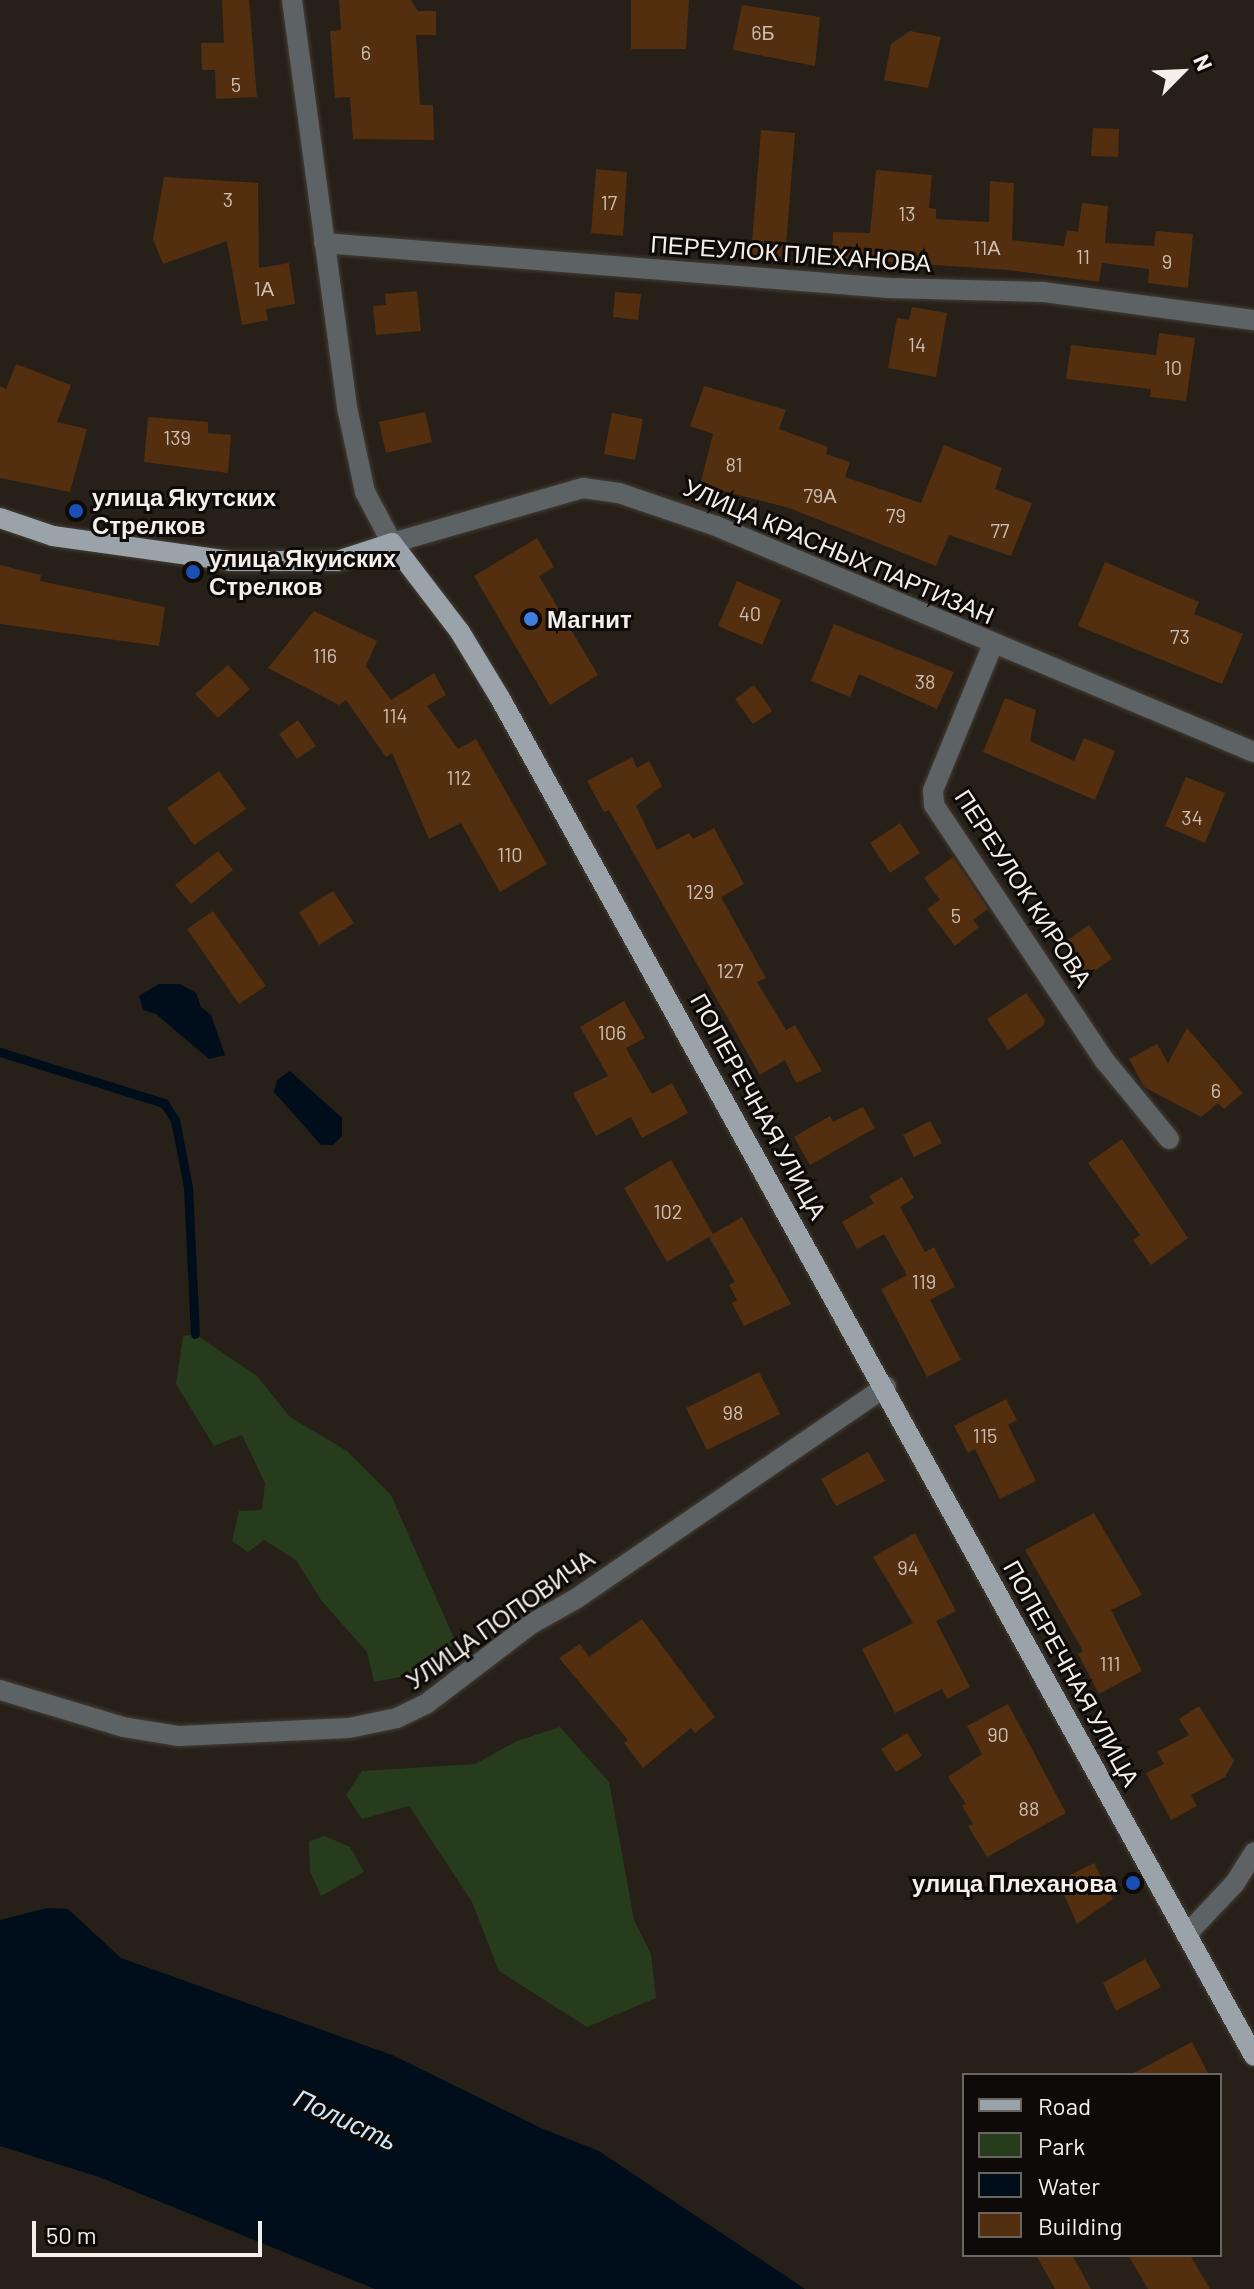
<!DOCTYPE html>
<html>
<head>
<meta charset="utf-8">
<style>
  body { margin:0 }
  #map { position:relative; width:1254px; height:2289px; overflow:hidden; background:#262018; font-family:Barlow,sans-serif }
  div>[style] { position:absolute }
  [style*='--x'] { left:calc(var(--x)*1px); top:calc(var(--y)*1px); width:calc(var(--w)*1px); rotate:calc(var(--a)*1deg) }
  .green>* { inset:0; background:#273c1d }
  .water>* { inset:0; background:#000d1b }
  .stream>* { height:9px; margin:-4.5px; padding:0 4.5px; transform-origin:4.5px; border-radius:4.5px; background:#000d1b }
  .building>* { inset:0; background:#532e0f }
  .roads { filter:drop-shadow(0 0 2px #433d35) drop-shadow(0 0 2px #433d35) }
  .minor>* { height:20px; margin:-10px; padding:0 10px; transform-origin:10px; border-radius:10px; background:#5d6265 }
  .major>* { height:20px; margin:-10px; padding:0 10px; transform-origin:10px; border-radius:10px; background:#9aa3aa }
  .dots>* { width:22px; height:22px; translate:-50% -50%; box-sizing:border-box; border:4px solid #0d0a07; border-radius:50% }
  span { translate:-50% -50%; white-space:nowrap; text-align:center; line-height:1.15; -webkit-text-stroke:6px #0d0a07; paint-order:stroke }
  .number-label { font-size:20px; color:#ccbfb3 }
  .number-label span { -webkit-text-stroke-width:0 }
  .street-label { font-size:24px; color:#f4efea }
  .poi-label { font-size:24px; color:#f4efea; font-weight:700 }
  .left { translate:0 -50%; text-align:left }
  .right { translate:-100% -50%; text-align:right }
  .water-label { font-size:26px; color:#cde9fd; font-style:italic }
  .legend { position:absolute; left:962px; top:2073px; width:260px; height:184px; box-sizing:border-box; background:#0d0a07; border:2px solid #696662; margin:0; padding:10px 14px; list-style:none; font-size:24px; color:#f4efea }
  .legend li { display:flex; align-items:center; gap:16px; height:40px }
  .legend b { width:40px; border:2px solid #696662 }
  .north { position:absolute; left:1142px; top:32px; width:80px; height:80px; -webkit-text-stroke:6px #0d0a07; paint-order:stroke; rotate:66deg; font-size:22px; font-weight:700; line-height:32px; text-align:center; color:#f4efea }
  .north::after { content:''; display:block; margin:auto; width:28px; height:36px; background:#f4efea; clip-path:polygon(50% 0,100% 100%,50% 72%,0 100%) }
  .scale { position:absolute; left:32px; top:2221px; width:230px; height:36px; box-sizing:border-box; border:4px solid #f4efea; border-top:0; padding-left:10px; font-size:24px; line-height:28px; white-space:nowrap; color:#f4efea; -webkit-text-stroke:6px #0d0a07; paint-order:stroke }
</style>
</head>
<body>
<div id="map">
  <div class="green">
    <div style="clip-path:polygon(195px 1334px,257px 1376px,290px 1417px,347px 1451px,391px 1495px,456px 1643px,410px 1675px,374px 1682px,367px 1652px,321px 1600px,296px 1560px,264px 1540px,248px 1552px,232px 1541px,239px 1511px,262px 1510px,265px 1483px,242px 1435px,214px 1446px,176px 1384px,183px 1336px)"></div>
    <div style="clip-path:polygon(560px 1727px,609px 1782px,634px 1920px,651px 1954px,656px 1998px,587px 2027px,499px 1971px,472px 1902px,409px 1806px,362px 1819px,346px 1795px,362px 1771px,475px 1764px,517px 1741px)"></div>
    <div style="clip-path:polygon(325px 1836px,350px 1847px,364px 1872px,321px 1896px,310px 1871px,309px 1841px)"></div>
  </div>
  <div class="water">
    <div style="clip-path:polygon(159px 984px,180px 984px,196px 993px,201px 1007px,211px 1015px,225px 1055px,209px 1059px,156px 1014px,143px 1010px,139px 996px)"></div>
    <div style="clip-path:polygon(290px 1071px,342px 1118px,342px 1136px,333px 1145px,321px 1145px,274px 1092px,277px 1080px)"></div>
    <div style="clip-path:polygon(47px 1908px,68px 1909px,121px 1958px,392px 2055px,541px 2128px,599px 2151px,805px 2289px,375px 2289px,99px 2177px,0 2146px,0 1920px)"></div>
  </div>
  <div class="stream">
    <div style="--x:0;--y:1052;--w:172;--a:17.3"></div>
    <div style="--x:164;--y:1103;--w:20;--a:57"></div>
    <div style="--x:175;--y:1120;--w:68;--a:79"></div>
    <div style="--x:188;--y:1187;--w:147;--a:87.3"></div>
  </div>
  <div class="building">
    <div style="clip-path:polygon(222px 0,249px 0,257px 97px,216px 99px,215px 70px,202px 70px,201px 43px,224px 43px)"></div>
    <div style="clip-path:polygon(339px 0,411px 0,418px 11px,436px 11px,436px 35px,416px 35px,420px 105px,433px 105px,434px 140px,353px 139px,350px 97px,335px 98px,330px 31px,341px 30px)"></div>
    <div style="clip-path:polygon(631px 0,689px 0,686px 49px,631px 49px)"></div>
    <div style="clip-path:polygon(742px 5px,820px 17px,815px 66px,733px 50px)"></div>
    <div style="clip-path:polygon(910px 31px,941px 37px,928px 88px,884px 80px,891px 44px)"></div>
    <div style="clip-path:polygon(1093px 128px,1119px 129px,1118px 157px,1091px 156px)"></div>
    <div style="clip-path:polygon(761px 130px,795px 133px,785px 257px,751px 255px)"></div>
    <div style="clip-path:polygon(596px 169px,627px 172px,623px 236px,591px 233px)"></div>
    <div style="clip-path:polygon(876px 170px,932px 175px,929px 208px,936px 209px,936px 219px,989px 222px,990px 181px,1014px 183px,1012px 240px,1064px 246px,1067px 230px,1078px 232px,1082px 203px,1108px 206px,1105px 243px,1154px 246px,1156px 231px,1193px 234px,1188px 288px,1148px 283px,1149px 269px,1102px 263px,1099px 282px,1009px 270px,832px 258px,833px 232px,870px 233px)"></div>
    <div style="clip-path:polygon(164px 177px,258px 183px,259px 268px,289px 263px,295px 304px,266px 309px,268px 320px,242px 325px,227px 241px,163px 264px,153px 239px)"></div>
    <div style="clip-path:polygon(417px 291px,421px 331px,376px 335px,373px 306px,386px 305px,385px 294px)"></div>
    <div style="clip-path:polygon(615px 292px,641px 294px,638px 320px,613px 317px)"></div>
    <div style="clip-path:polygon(912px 307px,947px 313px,936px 377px,888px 368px,897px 318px,909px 320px)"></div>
    <div style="clip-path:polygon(1159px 333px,1195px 338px,1186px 401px,1150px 397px,1151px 389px,1066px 379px,1071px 345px,1156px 355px)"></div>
    <div style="clip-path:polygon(16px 364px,71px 385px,57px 422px,87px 429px,70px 492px,0 478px,0 386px,6px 389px)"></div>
    <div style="clip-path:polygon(704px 386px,786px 410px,779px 429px,828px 447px,826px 454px,850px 462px,845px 477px,921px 503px,944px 445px,1002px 468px,995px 489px,1032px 503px,1011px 556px,949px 535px,936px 566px,789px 508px,700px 485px,713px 434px,690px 426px)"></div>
    <div style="clip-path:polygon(425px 412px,432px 442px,386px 453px,379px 422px)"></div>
    <div style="clip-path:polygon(612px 413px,643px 419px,635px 460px,604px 454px)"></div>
    <div style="clip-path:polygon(148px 417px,208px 422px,208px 433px,231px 435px,228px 473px,144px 462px)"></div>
    <div style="clip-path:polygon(537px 538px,554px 567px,539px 576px,598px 675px,550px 705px,474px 576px)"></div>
    <div style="clip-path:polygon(1105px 562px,1199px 602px,1194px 614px,1243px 634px,1222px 684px,1078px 626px)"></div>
    <div style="clip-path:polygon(0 565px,41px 575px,40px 581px,165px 607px,159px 646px,0 624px)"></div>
    <div style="clip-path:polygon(737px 581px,781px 600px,762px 645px,718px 626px)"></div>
    <div style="clip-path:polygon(314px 611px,377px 641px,366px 666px,391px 700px,434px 673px,446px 695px,427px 706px,458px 749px,476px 739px,547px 864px,500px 892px,461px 823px,429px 839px,392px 753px,386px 757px,346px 700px,339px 705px,268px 668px)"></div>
    <div style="clip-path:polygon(834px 624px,954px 672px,937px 709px,859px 674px,850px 697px,811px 681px)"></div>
    <div style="clip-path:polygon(228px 665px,250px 689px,218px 718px,195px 694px)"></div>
    <div style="clip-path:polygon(754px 685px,772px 711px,753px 724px,735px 699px)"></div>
    <div style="clip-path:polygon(1005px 698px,1036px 710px,1030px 741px,1074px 761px,1084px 738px,1115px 751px,1095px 800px,983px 752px)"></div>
    <div style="clip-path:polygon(298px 720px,316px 746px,297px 759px,279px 734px)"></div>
    <div style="clip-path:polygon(632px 757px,637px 768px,649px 761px,662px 786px,636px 806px,657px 850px,689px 833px,693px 839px,714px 828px,744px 884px,721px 897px,766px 978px,757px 982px,786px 1030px,795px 1025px,822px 1071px,796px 1083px,785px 1060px,760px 1075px,609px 810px,604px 812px,587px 781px)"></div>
    <div style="clip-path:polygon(219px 771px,246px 809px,194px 845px,167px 808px)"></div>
    <div style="clip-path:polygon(1186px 777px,1225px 793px,1205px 843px,1165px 826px)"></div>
    <div style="clip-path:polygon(900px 823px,920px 853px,890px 873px,870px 843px)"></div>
    <div style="clip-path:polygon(218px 851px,233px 870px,191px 904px,175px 885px)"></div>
    <div style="clip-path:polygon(953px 857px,988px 909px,973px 920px,979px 927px,955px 946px,927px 909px,940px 900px,924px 878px)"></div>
    <div style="clip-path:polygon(333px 891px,354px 923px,319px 945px,299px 912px)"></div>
    <div style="clip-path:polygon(213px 911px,266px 986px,239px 1004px,187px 929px)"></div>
    <div style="clip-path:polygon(1089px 925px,1112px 959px,1085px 977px,1063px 943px)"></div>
    <div style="clip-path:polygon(1026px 993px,1045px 1020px,1043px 1026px,1008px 1050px,987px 1019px)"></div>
    <div style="clip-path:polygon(624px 1001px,645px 1038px,626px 1048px,652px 1094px,672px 1083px,688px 1113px,642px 1138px,631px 1117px,596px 1136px,573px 1093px,608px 1076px,580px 1027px)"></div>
    <div style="clip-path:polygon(1187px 1028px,1243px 1093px,1224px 1109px,1218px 1103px,1201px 1117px,1144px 1087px,1129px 1059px,1157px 1044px,1168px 1063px)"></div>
    <div style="clip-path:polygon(863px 1107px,875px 1128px,810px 1165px,794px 1137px,830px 1116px,833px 1122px)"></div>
    <div style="clip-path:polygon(930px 1121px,942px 1143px,914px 1157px,903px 1135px)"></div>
    <div style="clip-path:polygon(1122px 1139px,1188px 1238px,1151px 1265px,1133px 1240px,1140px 1235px,1088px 1163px)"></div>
    <div style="clip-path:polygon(671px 1160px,713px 1234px,742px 1217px,791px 1304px,744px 1326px,732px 1303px,737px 1300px,729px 1285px,735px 1282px,709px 1237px,667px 1262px,624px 1188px)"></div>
    <div style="clip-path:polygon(902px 1177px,914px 1198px,900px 1207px,925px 1252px,934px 1247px,955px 1287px,930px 1300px,961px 1360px,927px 1377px,881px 1289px,907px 1275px,884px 1234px,857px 1249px,842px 1222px,874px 1203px,869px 1196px)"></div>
    <div style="clip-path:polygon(759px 1372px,780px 1414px,707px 1450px,686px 1408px)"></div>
    <div style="clip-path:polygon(1006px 1399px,1017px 1420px,1008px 1425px,1036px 1481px,1000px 1499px,975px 1449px,968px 1453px,954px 1426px)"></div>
    <div style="clip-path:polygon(868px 1452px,885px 1481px,836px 1506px,821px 1479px)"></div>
    <div style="clip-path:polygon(1094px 1513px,1142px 1595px,1111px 1610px,1142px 1671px,1099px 1694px,1078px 1654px,1083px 1651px,1025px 1550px)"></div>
    <div style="clip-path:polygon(915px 1533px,956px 1611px,936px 1621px,970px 1687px,947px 1699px,942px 1689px,895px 1713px,862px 1649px,913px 1623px,873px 1557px)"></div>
    <div style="clip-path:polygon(642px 1619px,715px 1717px,695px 1733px,691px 1728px,643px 1768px,624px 1743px,628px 1740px,559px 1658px,580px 1644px,589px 1657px)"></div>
    <div style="clip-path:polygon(1008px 1704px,1066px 1813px,987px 1857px,968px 1826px,973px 1824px,962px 1806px,966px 1804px,948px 1777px,982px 1754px,967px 1726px)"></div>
    <div style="clip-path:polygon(1199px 1706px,1234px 1761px,1225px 1777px,1191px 1795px,1197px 1806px,1171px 1820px,1146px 1773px,1164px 1764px,1157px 1752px,1189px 1735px,1179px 1719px)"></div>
    <div style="clip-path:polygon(907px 1733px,922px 1756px,896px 1772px,881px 1749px)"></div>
    <div style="clip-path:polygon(1094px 1863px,1113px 1899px,1077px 1924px,1058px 1881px)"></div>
    <div style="clip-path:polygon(1145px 1959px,1161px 1987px,1116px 2011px,1103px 1983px)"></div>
    <div style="clip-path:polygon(1192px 2042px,1209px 2075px,1130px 2075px)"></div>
    <div style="clip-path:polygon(1036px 2255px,1072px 2255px,1091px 2289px,1055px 2289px)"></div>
    <div style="clip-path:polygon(1128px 2255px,1190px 2255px,1210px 2289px,1148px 2289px)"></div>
  </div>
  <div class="roads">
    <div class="minor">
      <div style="--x:292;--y:0;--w:416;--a:82.3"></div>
      <div style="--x:348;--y:412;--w:82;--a:78"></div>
      <div style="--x:365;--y:492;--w:58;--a:62.1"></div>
      <div style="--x:392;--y:543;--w:199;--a:-16.1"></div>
      <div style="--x:583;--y:488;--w:36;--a:8"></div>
      <div style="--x:619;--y:493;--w:102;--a:18.8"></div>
      <div style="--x:716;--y:526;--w:584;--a:22.79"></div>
      <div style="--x:324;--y:243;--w:567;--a:4.55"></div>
      <div style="--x:889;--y:288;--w:154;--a:1.5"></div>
      <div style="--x:1043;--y:292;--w:213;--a:7.6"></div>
      <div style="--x:993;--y:644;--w:158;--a:112.3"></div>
      <div style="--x:933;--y:790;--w:15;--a:86"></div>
      <div style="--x:934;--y:805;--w:308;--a:56.3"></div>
      <div style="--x:1105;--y:1061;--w:101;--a:50.6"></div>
      <div style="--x:0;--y:1690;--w:128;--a:16.7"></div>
      <div style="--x:123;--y:1727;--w:57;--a:9.1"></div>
      <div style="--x:179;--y:1736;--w:170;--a:-2.7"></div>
      <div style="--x:349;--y:1728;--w:49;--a:-11.8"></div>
      <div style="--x:397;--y:1718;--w:32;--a:-26"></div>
      <div style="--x:426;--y:1704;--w:132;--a:-37.3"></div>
      <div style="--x:531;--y:1624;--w:49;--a:-29.2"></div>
      <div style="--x:574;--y:1600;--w:378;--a:-34.4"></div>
      <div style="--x:1186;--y:1935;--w:71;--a:-46.7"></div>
      <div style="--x:1235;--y:1883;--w:36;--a:-58"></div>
    </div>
    <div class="major">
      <div style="--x:0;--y:518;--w:56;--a:18.8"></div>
      <div style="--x:53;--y:536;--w:179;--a:8"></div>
      <div style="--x:230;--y:561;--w:107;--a:0"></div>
      <div style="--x:337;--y:561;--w:58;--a:-18.1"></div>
      <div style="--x:392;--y:543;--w:112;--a:52.6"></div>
      <div style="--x:460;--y:632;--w:77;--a:58.8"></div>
      <div style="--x:500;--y:698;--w:1553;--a:60.96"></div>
    </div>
  </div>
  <div class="dots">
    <div style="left:76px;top:511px;background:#1a4fb4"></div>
    <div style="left:193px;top:572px;background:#1a4fb4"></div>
    <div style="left:531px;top:619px;background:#3f7fe0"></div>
    <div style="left:1133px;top:1883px;background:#1a4fb4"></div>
  </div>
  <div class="number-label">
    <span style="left:763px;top:32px">6Б</span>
    <span style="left:366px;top:52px">6</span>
    <span style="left:236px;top:84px">5</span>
    <span style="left:228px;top:199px">3</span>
    <span style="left:609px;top:202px">17</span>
    <span style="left:907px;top:213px">13</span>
    <span style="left:987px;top:247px">11А</span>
    <span style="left:1083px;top:256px">11</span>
    <span style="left:1167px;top:261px">9</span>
    <span style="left:264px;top:288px">1А</span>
    <span style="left:917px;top:344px">14</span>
    <span style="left:1173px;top:367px">10</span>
    <span style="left:177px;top:437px">139</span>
    <span style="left:734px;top:464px">81</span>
    <span style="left:820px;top:495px">79А</span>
    <span style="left:896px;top:515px">79</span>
    <span style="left:1000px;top:530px">77</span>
    <span style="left:750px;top:613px">40</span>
    <span style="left:1180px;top:636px">73</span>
    <span style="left:325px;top:655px">116</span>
    <span style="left:925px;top:681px">38</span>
    <span style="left:395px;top:715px">114</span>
    <span style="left:459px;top:777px">112</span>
    <span style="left:1192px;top:817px">34</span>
    <span style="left:510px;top:854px">110</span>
    <span style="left:700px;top:891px">129</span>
    <span style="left:956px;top:915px">5</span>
    <span style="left:730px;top:970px">127</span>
    <span style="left:612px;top:1032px">106</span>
    <span style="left:1216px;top:1090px">6</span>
    <span style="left:668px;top:1211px">102</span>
    <span style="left:924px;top:1281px">119</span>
    <span style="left:733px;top:1412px">98</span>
    <span style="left:985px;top:1435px">115</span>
    <span style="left:908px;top:1567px">94</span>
    <span style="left:1110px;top:1663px">111</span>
    <span style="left:998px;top:1734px">90</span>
    <span style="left:1029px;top:1808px">88</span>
  </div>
  <div class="street-label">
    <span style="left:791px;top:253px;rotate:4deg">ПЕРЕУЛОК ПЛЕХАНОВА</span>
    <span style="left:839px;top:551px;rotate:23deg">УЛИЦА КРАСНЫХ ПАРТИЗАН</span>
    <span style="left:1024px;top:888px;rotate:57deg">ПЕРЕУЛОК КИРОВА</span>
    <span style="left:759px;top:1106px;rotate:61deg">ПОПЕРЕЧНАЯ УЛИЦА</span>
    <span style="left:500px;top:1619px;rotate:-35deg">УЛИЦА ПОПОВИЧА</span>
    <span style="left:1072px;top:1673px;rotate:61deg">ПОПЕРЕЧНАЯ УЛИЦА</span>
  </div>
  <div class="poi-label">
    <span class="left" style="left:92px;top:511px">улица Якутских<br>Стрелков</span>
    <span class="left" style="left:209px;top:572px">улица Якуиских<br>Стрелков</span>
    <span class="left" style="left:547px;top:619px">Магнит</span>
    <span class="right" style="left:1117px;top:1883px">улица Плеханова</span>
  </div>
  <div class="water-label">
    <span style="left:346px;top:2119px;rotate:25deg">Полисть</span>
  </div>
  <ul class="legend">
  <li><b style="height:10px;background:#9aa3aa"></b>Road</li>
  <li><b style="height:22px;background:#273c1d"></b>Park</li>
  <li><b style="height:22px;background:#000d1b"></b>Water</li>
  <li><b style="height:22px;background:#532e0f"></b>Building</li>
  </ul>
  <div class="north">N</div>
  <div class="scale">50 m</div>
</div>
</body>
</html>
